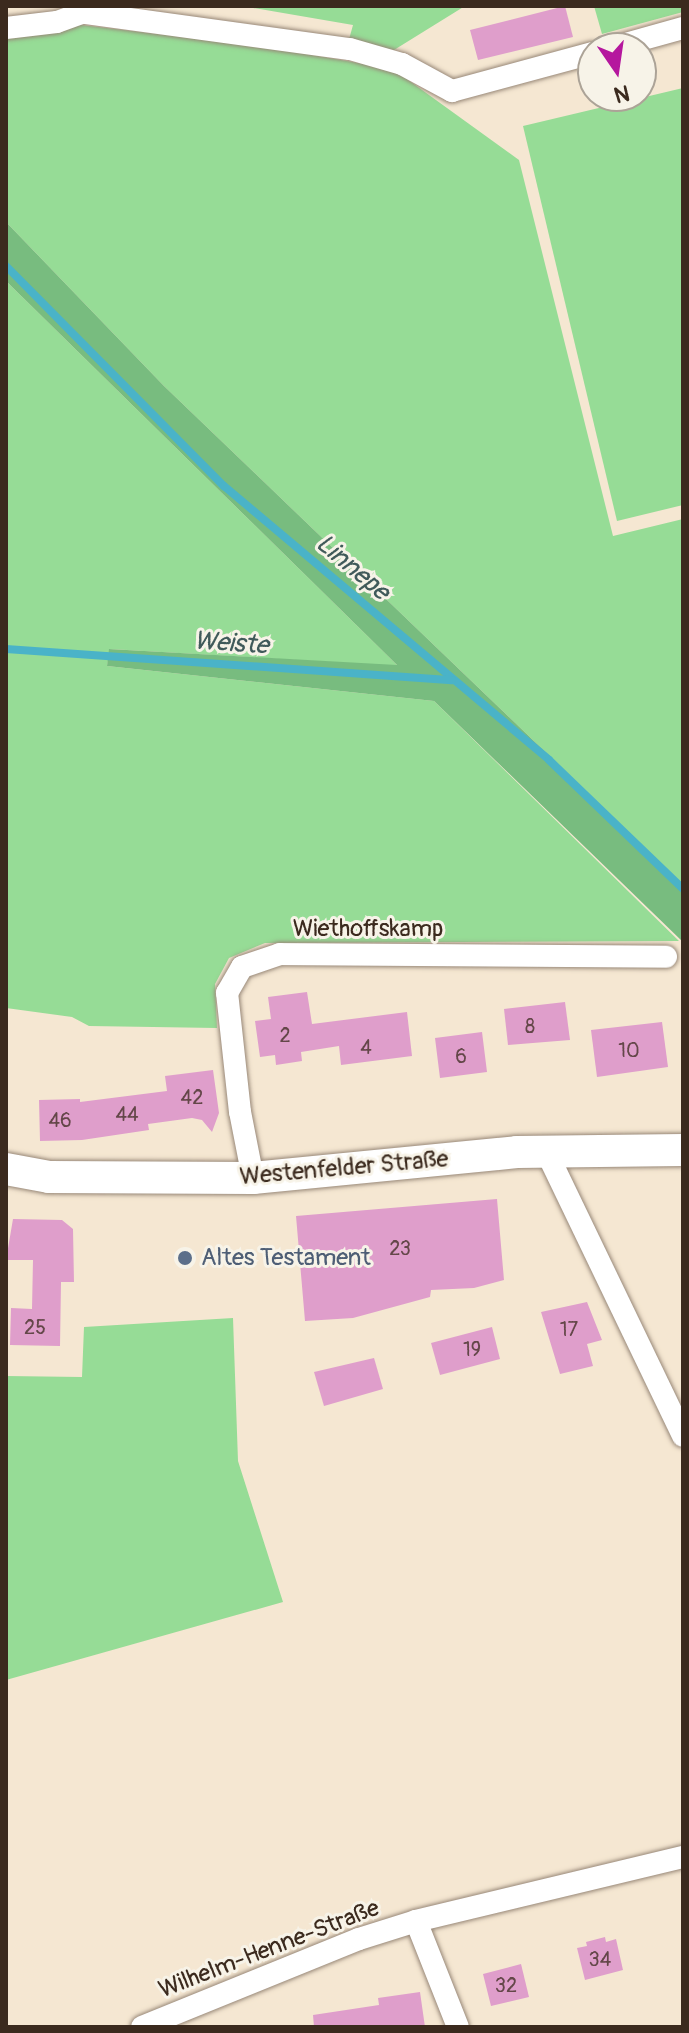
<!DOCTYPE html>
<html>
<head>
<meta charset="utf-8">
<style>
  body { margin:0 }
  #map { position:relative; width:689px; height:2033px; overflow:hidden; background:#f5e7d2; font-family:Pangolin,sans-serif }
  div>[style] { position:absolute }
  [style*='--x'] { left:calc(var(--x)*1px); top:calc(var(--y)*1px); width:calc(var(--w)*1px); rotate:calc(var(--a)*1deg) }
  .green>* { inset:0; background:#96dc96 }
  .forest>* { inset:0; background:#78bc7f }
  .stream>* { height:8px; margin:-4px; padding:0 4px; transform-origin:4px; border-radius:4px; background:#4ab3c8 }
  .building>* { inset:0; background:#df9ecb }
  .roads { filter:drop-shadow(0 0 2px #988878) drop-shadow(0 0 2px #988878) }
  .street>* { height:22px; margin:-11px; padding:0 11px; transform-origin:11px; border-radius:11px; background:#fff }
  .secondary>* { height:32px; margin:-16px; padding:0 16px; transform-origin:16px; border-radius:16px; background:#fff }
  .dots>* { width:22px; height:22px; translate:-50% -50%; box-sizing:border-box; border:4px solid #f7f3e8; border-radius:50% }
  span { translate:-50% -50%; white-space:nowrap; text-align:center; line-height:1.15; -webkit-text-stroke:6px #f7f3e8; paint-order:stroke }
  .number-label { font-size:20px; color:#644749 }
  .number-label span { -webkit-text-stroke-width:0 }
  .street-label { font-size:24px; color:#3b2a1e }
  .service-label { font-size:24px; color:#4e5e75 }
  .left { translate:0 -50%; text-align:left }
  .water-label { font-size:26px; color:#405a5a; font-style:italic }
  .frame { position:absolute; inset:0; border:8px solid #3b2a1e; pointer-events:none }
  .north { position:absolute; left:577px; top:32px; width:80px; height:80px; box-sizing:border-box; background:#f7f3e8; border:2px solid #aca397; border-radius:50%; rotate:167deg; font-size:22px; font-weight:700; line-height:32px; text-align:center; color:#3b2a1e }
  .north::after { content:''; display:block; margin:auto; width:28px; height:36px; background:#b5179e; clip-path:polygon(50% 0,100% 100%,50% 72%,0 100%) }
</style>
</head>
<body>
<div id="map">
  <div class="green">
    <div style="clip-path:polygon(242px 6px,465px 6px,394px 50px,348px 43px,353px 25px)"></div>
    <div style="clip-path:polygon(594px 6px,683px 6px,683px 12px,602px 34px)"></div>
    <div style="clip-path:polygon(73px 24px,266px 47px,393px 69px,519px 160px,613px 536px,683px 519px,683px 884px,164px 386px,6px 222px,6px 35px)"></div>
    <div style="clip-path:polygon(683px 88px,683px 505px,617px 521px,523px 126px)"></div>
    <div style="clip-path:polygon(6px 281px,398px 666px,110px 649px,107px 666px,434px 701px,679px 941px,265px 943px,229px 958px,215px 984px,217px 1028px,89px 1026px,72px 1017px,6px 1008px)"></div>
    <div style="clip-path:polygon(233px 1318px,238px 1461px,283px 1602px,6px 1680px,6px 1376px,82px 1377px,84px 1327px)"></div>
  </div>
  <div class="forest">
    <div style="clip-path:polygon(6px 222px,164px 386px,683px 884px,683px 942px,434px 701px,107px 666px,109px 649px,397px 665px,6px 281px)"></div>
  </div>
  <div class="stream">
    <div style="--x:6;--y:266;--w:310;--a:45.3"></div>
    <div style="--x:224;--y:486;--w:425;--a:40.1"></div>
    <div style="--x:549;--y:760;--w:186;--a:43.9"></div>
    <div style="--x:6;--y:649;--w:447;--a:4"></div>
  </div>
  <div class="building">
    <div style="clip-path:polygon(565px 6px,573px 37px,478px 60px,470px 30px)"></div>
    <div style="clip-path:polygon(307px 992px,312px 1024px,407px 1012px,412px 1056px,341px 1065px,339px 1046px,301px 1052px,302px 1061px,276px 1065px,275px 1055px,260px 1057px,255px 1021px,271px 1019px,268px 997px)"></div>
    <div style="clip-path:polygon(565px 1002px,570px 1040px,508px 1045px,504px 1009px)"></div>
    <div style="clip-path:polygon(662px 1022px,668px 1067px,597px 1077px,591px 1030px)"></div>
    <div style="clip-path:polygon(482px 1032px,487px 1072px,440px 1078px,435px 1038px)"></div>
    <div style="clip-path:polygon(213px 1070px,219px 1113px,212px 1132px,202px 1120px,192px 1118px,148px 1124px,149px 1130px,82px 1140px,40px 1141px,39px 1100px,80px 1099px,80px 1102px,167px 1091px,165px 1076px)"></div>
    <div style="clip-path:polygon(497px 1199px,504px 1280px,474px 1288px,431px 1290px,430px 1297px,353px 1318px,305px 1321px,296px 1216px)"></div>
    <div style="clip-path:polygon(13px 1219px,62px 1220px,73px 1229px,74px 1282px,61px 1282px,60px 1346px,10px 1345px,11px 1308px,32px 1309px,33px 1260px,6px 1260px)"></div>
    <div style="clip-path:polygon(587px 1302px,602px 1340px,587px 1344px,593px 1366px,560px 1374px,541px 1312px)"></div>
    <div style="clip-path:polygon(492px 1327px,500px 1359px,440px 1375px,431px 1343px)"></div>
    <div style="clip-path:polygon(374px 1358px,383px 1389px,324px 1406px,314px 1372px)"></div>
    <div style="clip-path:polygon(605px 1937px,606px 1942px,616px 1939px,623px 1970px,585px 1980px,577px 1948px,587px 1946px,586px 1942px)"></div>
    <div style="clip-path:polygon(521px 1964px,529px 1997px,491px 2006px,483px 1974px)"></div>
    <div style="clip-path:polygon(420px 1992px,425px 2027px,314px 2027px,313px 2015px,379px 2005px,378px 1998px)"></div>
  </div>
  <div class="roads">
    <div class="street">
      <div style="--x:86;--y:13;--w:266;--a:7.8"></div>
      <div style="--x:350;--y:49;--w:54;--a:16.1"></div>
      <div style="--x:402;--y:64;--w:57;--a:28.4"></div>
      <div style="--x:452;--y:91;--w:146;--a:-15.1"></div>
      <div style="--x:6;--y:28;--w:51;--a:-6.7"></div>
      <div style="--x:57;--y:22;--w:44;--a:-20.1"></div>
      <div style="--x:611;--y:48;--w:75;--a:-15.5"></div>
      <div style="--x:546;--y:1151;--w:316;--a:64.3"></div>
      <div style="--x:253;--y:1178;--w:67;--a:-101.1"></div>
      <div style="--x:240;--y:1112;--w:120;--a:-96.2"></div>
      <div style="--x:227;--y:993;--w:30;--a:-60"></div>
      <div style="--x:242;--y:967;--w:40;--a:-18.9"></div>
      <div style="--x:280;--y:954;--w:386;--a:0.4"></div>
      <div style="--x:416;--y:1921;--w:114;--a:68.4"></div>
      <div style="--x:142;--y:2027;--w:234;--a:-22.1"></div>
      <div style="--x:359;--y:1939;--w:60;--a:-17.5"></div>
      <div style="--x:416;--y:1921;--w:275;--a:-13.5"></div>
    </div>
    <div class="secondary">
      <div style="--x:6;--y:1169;--w:44;--a:10.5"></div>
      <div style="--x:49;--y:1177;--w:204;--a:0.3"></div>
      <div style="--x:253;--y:1178;--w:265;--a:-5.6"></div>
      <div style="--x:517;--y:1152;--w:166;--a:-0.7"></div>
    </div>
  </div>
  <div class="dots">
    <div style="left:185px;top:1258px;background:#5c6f8a"></div>
  </div>
  <div class="number-label">
    <span style="left:530px;top:1026px">8</span>
    <span style="left:285px;top:1035px">2</span>
    <span style="left:366px;top:1047px">4</span>
    <span style="left:629px;top:1050px">10</span>
    <span style="left:461px;top:1056px">6</span>
    <span style="left:192px;top:1097px">42</span>
    <span style="left:127px;top:1114px">44</span>
    <span style="left:60px;top:1120px">46</span>
    <span style="left:400px;top:1248px">23</span>
    <span style="left:35px;top:1327px">25</span>
    <span style="left:569px;top:1329px">17</span>
    <span style="left:472px;top:1349px">19</span>
    <span style="left:600px;top:1959px">34</span>
    <span style="left:506px;top:1985px">32</span>
  </div>
  <div class="street-label">
    <span style="left:368px;top:929px">Wiethoffskamp</span>
    <span style="left:344px;top:1168px;rotate:-5deg">Westenfelder Straße</span>
    <span style="left:269px;top:1949px;rotate:-21deg">Wilhelm-Henne-Straße</span>
  </div>
  <div class="service-label">
    <span class="left" style="left:201px;top:1258px">Altes Testament</span>
  </div>
  <div class="water-label">
    <span style="left:352px;top:568px;rotate:40deg">Linnepe</span>
    <span style="left:231px;top:644px;rotate:4deg">Weiste</span>
  </div>
  <div class="frame"></div>
  <div class="north">N</div>
</div>
</body>
</html>
